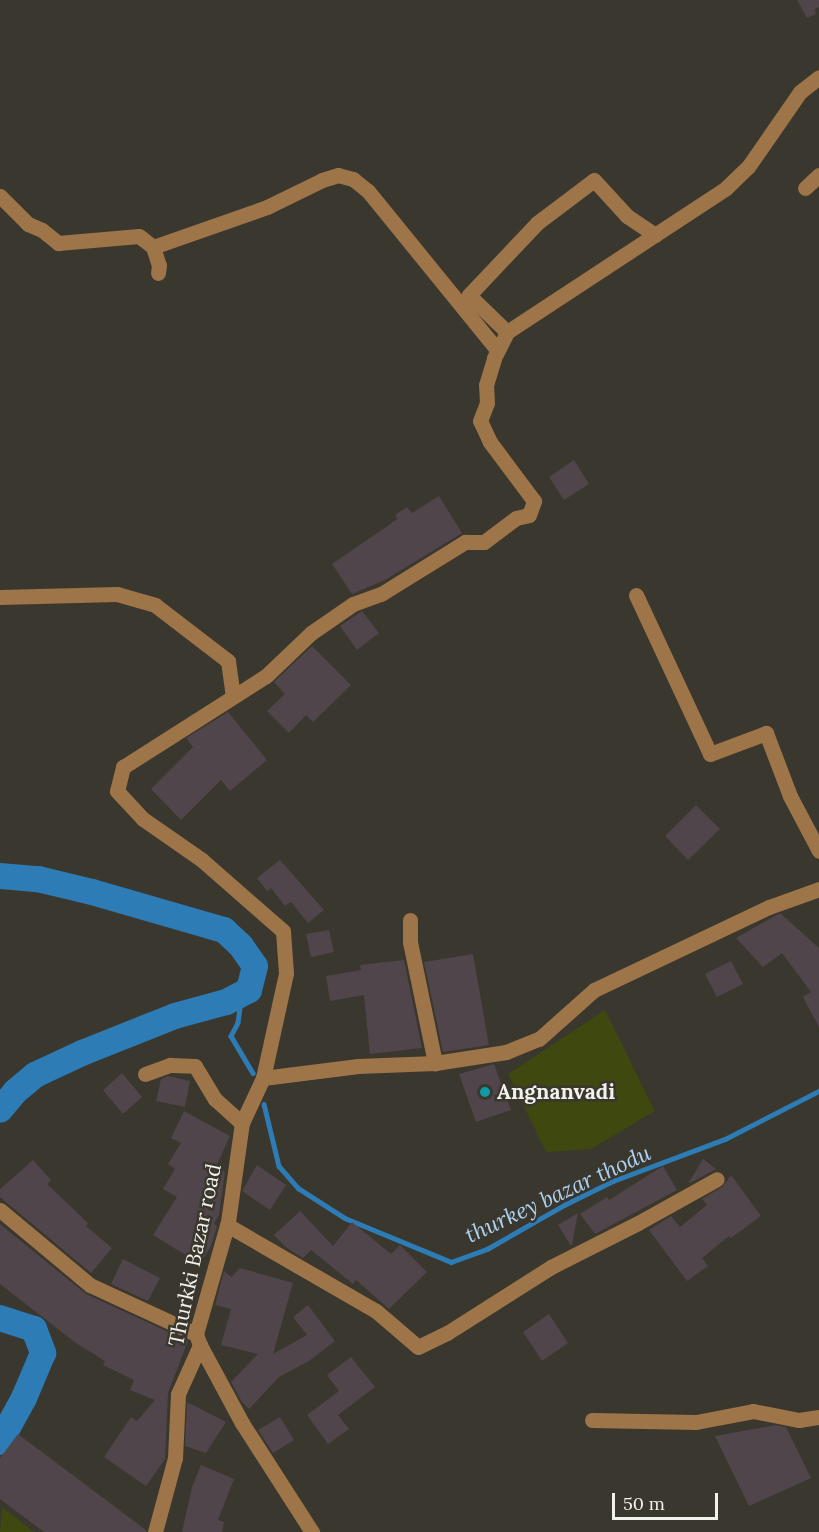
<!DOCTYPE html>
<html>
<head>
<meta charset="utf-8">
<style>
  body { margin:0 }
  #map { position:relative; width:819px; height:1532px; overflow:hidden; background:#3a372e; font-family:Lora,serif }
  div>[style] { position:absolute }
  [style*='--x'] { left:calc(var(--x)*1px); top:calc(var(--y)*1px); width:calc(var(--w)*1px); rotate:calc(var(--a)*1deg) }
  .green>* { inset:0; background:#3e480f }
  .stream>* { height:4.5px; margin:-2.25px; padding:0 2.25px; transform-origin:2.25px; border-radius:2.25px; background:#2d7cb6 }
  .river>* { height:26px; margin:-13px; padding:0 13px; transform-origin:13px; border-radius:13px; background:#2d7cb6 }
  .building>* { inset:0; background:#50454a }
  .minor>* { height:15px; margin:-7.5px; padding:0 7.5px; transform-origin:7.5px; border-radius:7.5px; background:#9e7548 }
  .dots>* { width:16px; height:16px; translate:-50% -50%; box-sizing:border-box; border:3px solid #3a372e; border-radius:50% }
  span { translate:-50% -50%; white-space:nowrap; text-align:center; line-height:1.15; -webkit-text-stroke:5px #3a372e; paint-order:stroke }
  .poi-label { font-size:21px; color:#f3f1eb; font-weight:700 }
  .left { translate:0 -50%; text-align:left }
  .street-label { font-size:21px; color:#f3f1eb }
  .water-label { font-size:22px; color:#add2f1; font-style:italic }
  .scale { position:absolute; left:612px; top:1493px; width:106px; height:27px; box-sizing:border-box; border:3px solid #f3f1eb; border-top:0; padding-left:8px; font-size:18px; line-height:21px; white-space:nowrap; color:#f3f1eb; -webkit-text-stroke:4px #3a372e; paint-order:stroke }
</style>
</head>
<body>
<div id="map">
  <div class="green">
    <div style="clip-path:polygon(605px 1010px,655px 1111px,591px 1149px,546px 1152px,508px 1074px)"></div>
    <div style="clip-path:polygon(2px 1507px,34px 1532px,0 1532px)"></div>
  </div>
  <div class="stream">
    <div style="--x:242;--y:994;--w:29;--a:98"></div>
    <div style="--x:238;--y:1023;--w:15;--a:118"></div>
    <div style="--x:231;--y:1036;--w:43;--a:59.3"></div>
    <div style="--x:264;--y:1104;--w:64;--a:76.4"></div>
    <div style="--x:279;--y:1166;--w:29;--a:49"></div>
    <div style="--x:298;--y:1188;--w:56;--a:32.6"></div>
    <div style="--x:345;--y:1218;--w:115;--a:22.5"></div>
    <div style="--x:451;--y:1262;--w:38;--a:-20"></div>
    <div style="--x:487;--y:1249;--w:89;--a:-29.7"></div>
    <div style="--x:564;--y:1205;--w:55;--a:-26.1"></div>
    <div style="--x:613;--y:1181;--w:120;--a:-20.6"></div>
    <div style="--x:725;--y:1139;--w:106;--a:-27.1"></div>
  </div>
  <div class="river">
    <div style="--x:0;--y:876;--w:38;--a:5"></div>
    <div style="--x:38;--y:879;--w:56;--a:13.5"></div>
    <div style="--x:92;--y:892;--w:137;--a:16.1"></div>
    <div style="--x:224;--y:930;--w:23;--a:43"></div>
    <div style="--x:241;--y:946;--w:24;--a:55"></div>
    <div style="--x:255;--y:966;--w:25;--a:104"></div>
    <div style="--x:249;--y:990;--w:26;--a:152"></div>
    <div style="--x:226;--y:1002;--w:53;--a:164.6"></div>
    <div style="--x:175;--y:1016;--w:100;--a:158.3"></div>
    <div style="--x:82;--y:1053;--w:52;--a:154.9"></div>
    <div style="--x:35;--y:1075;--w:26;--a:140"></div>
    <div style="--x:15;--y:1092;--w:23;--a:130"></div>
    <div style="--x:0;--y:1318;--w:36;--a:18"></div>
    <div style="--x:34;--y:1329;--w:26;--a:69"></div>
    <div style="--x:43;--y:1353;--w:49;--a:112.9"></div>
    <div style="--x:24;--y:1398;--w:50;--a:118.6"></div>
  </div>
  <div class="building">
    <div style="clip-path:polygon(797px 0,819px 0,819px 7px,815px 9px,816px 14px,807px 18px)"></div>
    <div style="clip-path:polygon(574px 460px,589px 484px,564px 500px,549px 477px)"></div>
    <div style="clip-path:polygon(439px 496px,462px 533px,385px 580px,352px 594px,332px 564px,386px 527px,397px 519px,395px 515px,407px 507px,412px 513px)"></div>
    <div style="clip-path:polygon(362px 611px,379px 633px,357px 650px,340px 626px)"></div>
    <div style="clip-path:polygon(312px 646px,351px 685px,313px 722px,306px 715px,289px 733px,267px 711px,285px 694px,274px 682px)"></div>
    <div style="clip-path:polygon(228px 712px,267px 760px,230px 791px,221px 780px,181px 820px,151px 789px,193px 747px,186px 738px)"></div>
    <div style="clip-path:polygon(696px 805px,720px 829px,688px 860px,665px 836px)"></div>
    <div style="clip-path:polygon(280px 860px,324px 910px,308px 923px,291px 902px,285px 906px,271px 888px,267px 891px,257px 878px)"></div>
    <div style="clip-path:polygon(780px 913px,819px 948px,819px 1027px,803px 997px,811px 992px,782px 953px,763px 967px,736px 938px)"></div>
    <div style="clip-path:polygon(329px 930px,334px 952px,311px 957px,306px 934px)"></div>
    <div style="clip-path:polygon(473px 954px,489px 1045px,443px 1052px,424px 962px)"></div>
    <div style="clip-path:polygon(404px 960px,422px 1048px,370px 1054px,364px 995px,330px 1001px,326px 976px,361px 970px,360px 965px)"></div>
    <div style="clip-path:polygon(731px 961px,743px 984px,717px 997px,705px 974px)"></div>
    <div style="clip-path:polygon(494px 1064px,511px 1110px,476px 1122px,459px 1074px)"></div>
    <div style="clip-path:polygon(122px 1073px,142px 1097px,123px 1114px,103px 1090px)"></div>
    <div style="clip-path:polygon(168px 1076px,190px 1081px,185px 1107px,156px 1101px,161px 1079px)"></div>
    <div style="clip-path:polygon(184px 1111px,230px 1136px,216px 1167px,225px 1172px,219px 1215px,214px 1224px,217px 1226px,211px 1246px,200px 1264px,153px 1235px,177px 1197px,163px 1189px,175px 1169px,168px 1164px,181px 1143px,171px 1138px)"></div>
    <div style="clip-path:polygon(703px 1159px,716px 1169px,690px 1183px,689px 1182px)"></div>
    <div style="clip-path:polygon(33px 1160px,51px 1180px,47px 1184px,88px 1223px,86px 1226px,112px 1248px,91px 1273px,0 1197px,0 1189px)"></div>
    <div style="clip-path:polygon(257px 1165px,286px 1185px,270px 1210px,242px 1191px)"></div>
    <div style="clip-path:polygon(663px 1166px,677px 1190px,595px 1234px,580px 1214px,607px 1197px,609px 1200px)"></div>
    <div style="clip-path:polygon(731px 1175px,761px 1216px,731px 1238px,729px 1236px,702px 1258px,708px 1266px,687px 1281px,649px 1230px,671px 1216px,680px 1227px,707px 1205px,702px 1199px,722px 1187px)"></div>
    <div style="clip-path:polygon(300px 1211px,333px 1246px,352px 1222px,391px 1254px,400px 1245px,427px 1272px,389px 1309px,356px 1280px,353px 1284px,311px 1250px,303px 1258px,287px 1248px,274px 1235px)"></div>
    <div style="clip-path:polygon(578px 1213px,572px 1245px,571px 1246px,558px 1225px)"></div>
    <div style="clip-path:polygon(0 1224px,86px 1294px,188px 1341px,168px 1393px,165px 1459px,146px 1486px,104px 1457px,131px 1417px,137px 1421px,155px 1400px,130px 1390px,134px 1380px,103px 1365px,105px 1361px,76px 1343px,0 1284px)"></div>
    <div style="clip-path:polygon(123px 1259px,160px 1278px,148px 1301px,111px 1284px)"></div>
    <div style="clip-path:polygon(240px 1268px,293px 1283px,273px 1354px,307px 1335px,293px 1317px,308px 1305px,335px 1341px,309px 1361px,279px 1377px,249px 1409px,242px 1402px,231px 1382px,258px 1354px,221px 1345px,231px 1309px,215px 1305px,224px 1271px,231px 1277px)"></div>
    <div style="clip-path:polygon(549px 1314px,568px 1343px,542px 1361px,523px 1332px)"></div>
    <div style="clip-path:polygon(351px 1357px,375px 1387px,338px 1415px,349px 1429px,328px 1444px,307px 1415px,339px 1391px,327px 1375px)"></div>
    <div style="clip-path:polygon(187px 1402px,226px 1422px,206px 1453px,185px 1446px)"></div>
    <div style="clip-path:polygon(280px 1417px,294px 1440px,273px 1453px,258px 1430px)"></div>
    <div style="clip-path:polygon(776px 1425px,786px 1427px,811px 1478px,749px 1506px,715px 1436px)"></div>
    <div style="clip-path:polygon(18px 1434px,146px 1530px,146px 1532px,44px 1532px,0 1499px,0 1458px)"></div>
    <div style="clip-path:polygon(201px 1465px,234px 1479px,218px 1520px,224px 1522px,222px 1532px,182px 1532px,192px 1487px)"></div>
  </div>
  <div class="minor">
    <div style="--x:805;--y:188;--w:19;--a:-43"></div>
    <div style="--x:0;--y:196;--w:40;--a:45"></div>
    <div style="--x:28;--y:224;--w:15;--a:23"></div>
    <div style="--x:42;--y:230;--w:21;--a:39"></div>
    <div style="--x:58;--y:243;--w:81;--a:-4.9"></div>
    <div style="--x:139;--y:236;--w:18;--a:38"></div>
    <div style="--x:153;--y:247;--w:19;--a:72"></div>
    <div style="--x:159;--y:265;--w:8;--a:97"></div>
    <div style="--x:153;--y:247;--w:121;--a:-19.3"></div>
    <div style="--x:267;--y:207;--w:61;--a:-26.1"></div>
    <div style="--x:322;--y:180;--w:17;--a:-17"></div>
    <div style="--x:338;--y:175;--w:16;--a:15"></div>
    <div style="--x:353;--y:179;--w:19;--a:39"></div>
    <div style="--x:368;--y:191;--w:205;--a:50.9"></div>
    <div style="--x:507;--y:332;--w:53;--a:-135.8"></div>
    <div style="--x:469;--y:295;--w:99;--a:-46.6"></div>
    <div style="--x:537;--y:223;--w:71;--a:-37"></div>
    <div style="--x:594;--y:180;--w:49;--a:47.5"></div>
    <div style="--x:627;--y:216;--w:34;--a:34"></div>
    <div style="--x:636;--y:595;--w:175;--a:65"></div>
    <div style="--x:710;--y:754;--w:60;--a:-20.6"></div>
    <div style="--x:766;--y:733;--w:67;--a:69.1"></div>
    <div style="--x:790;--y:796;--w:62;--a:62.2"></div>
    <div style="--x:0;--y:597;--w:117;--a:-1.5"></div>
    <div style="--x:117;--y:594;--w:40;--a:16"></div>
    <div style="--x:155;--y:605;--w:92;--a:37.5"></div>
    <div style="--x:228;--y:661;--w:35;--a:82"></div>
    <div style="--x:410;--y:920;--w:22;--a:90"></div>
    <div style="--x:410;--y:942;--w:124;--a:78.3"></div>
    <div style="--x:145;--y:1074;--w:27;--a:-20"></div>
    <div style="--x:170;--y:1065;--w:25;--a:2"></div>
    <div style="--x:195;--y:1066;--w:39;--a:59"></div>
    <div style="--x:215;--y:1099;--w:36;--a:42"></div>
    <div style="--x:263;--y:1078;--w:96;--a:-7.2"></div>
    <div style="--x:358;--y:1066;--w:77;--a:-2.2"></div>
    <div style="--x:435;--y:1063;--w:72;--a:-8.8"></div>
    <div style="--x:506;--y:1052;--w:35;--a:-22"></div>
    <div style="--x:539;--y:1039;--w:74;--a:-41.7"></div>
    <div style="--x:594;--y:990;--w:194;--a:-25.4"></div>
    <div style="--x:769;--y:907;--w:53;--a:-19.8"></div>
    <div style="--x:0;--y:1210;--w:117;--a:39.8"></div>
    <div style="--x:90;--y:1285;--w:117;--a:24.8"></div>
    <div style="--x:227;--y:1225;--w:172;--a:30"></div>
    <div style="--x:376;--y:1311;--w:55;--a:40.6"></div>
    <div style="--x:418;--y:1347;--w:32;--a:-26"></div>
    <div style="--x:447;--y:1333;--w:123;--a:-32.4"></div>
    <div style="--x:551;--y:1267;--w:97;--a:-26.8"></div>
    <div style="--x:638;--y:1223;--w:90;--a:-29.1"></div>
    <div style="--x:200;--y:1345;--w:89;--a:61.7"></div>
    <div style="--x:242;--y:1423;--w:130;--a:57.3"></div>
    <div style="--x:592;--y:1420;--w:104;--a:1.1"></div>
    <div style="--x:696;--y:1422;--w:58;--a:-10.9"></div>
    <div style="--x:753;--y:1411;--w:47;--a:11.1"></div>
    <div style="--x:799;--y:1420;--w:20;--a:-9"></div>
    <div style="--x:155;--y:1532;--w:77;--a:-74.9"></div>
    <div style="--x:175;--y:1458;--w:64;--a:-87.3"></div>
    <div style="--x:178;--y:1394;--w:54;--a:-65.8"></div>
    <div style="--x:200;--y:1345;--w:12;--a:-110"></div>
    <div style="--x:196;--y:1334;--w:116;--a:-74.1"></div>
    <div style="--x:228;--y:1222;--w:100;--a:-82"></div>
    <div style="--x:242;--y:1123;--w:50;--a:-65"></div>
    <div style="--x:263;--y:1078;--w:107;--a:-77.6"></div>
    <div style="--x:286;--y:973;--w:42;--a:-94.1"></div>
    <div style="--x:283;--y:931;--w:108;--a:-138.8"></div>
    <div style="--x:202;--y:860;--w:72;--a:-145.2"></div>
    <div style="--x:143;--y:819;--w:38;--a:-133"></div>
    <div style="--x:117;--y:791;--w:25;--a:-76"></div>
    <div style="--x:123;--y:767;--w:169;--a:-32.5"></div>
    <div style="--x:266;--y:676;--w:62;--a:-43.7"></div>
    <div style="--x:311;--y:633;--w:51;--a:-34.6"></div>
    <div style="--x:353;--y:604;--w:30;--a:-20"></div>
    <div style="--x:381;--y:594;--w:99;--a:-31.8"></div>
    <div style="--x:465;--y:542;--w:19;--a:0"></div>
    <div style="--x:484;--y:542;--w:40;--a:-37"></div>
    <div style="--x:516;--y:518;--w:13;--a:-13"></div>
    <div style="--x:529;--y:515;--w:15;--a:-70"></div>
    <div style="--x:534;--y:501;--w:74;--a:-126.7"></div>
    <div style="--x:490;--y:442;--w:23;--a:-115"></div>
    <div style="--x:480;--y:421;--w:19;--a:-69"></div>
    <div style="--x:487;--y:403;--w:18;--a:-93"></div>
    <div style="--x:486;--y:385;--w:28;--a:-73"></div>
    <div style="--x:494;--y:358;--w:29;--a:-63"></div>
    <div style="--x:507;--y:332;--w:262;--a:-33.3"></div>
    <div style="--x:726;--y:188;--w:30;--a:-44"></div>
    <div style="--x:748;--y:167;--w:91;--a:-55.3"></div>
    <div style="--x:800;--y:92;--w:24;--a:-38"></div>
  </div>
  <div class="dots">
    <div style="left:485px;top:1092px;background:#0f9aa8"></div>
  </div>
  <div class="poi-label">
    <span class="left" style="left:497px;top:1092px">Angnanvadi</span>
  </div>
  <div class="street-label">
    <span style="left:195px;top:1255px;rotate:-78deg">Thurkki Bazar road</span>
  </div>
  <div class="water-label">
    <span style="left:558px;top:1194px;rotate:-25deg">thurkey bazar thodu</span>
  </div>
  <div class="scale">50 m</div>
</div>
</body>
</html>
